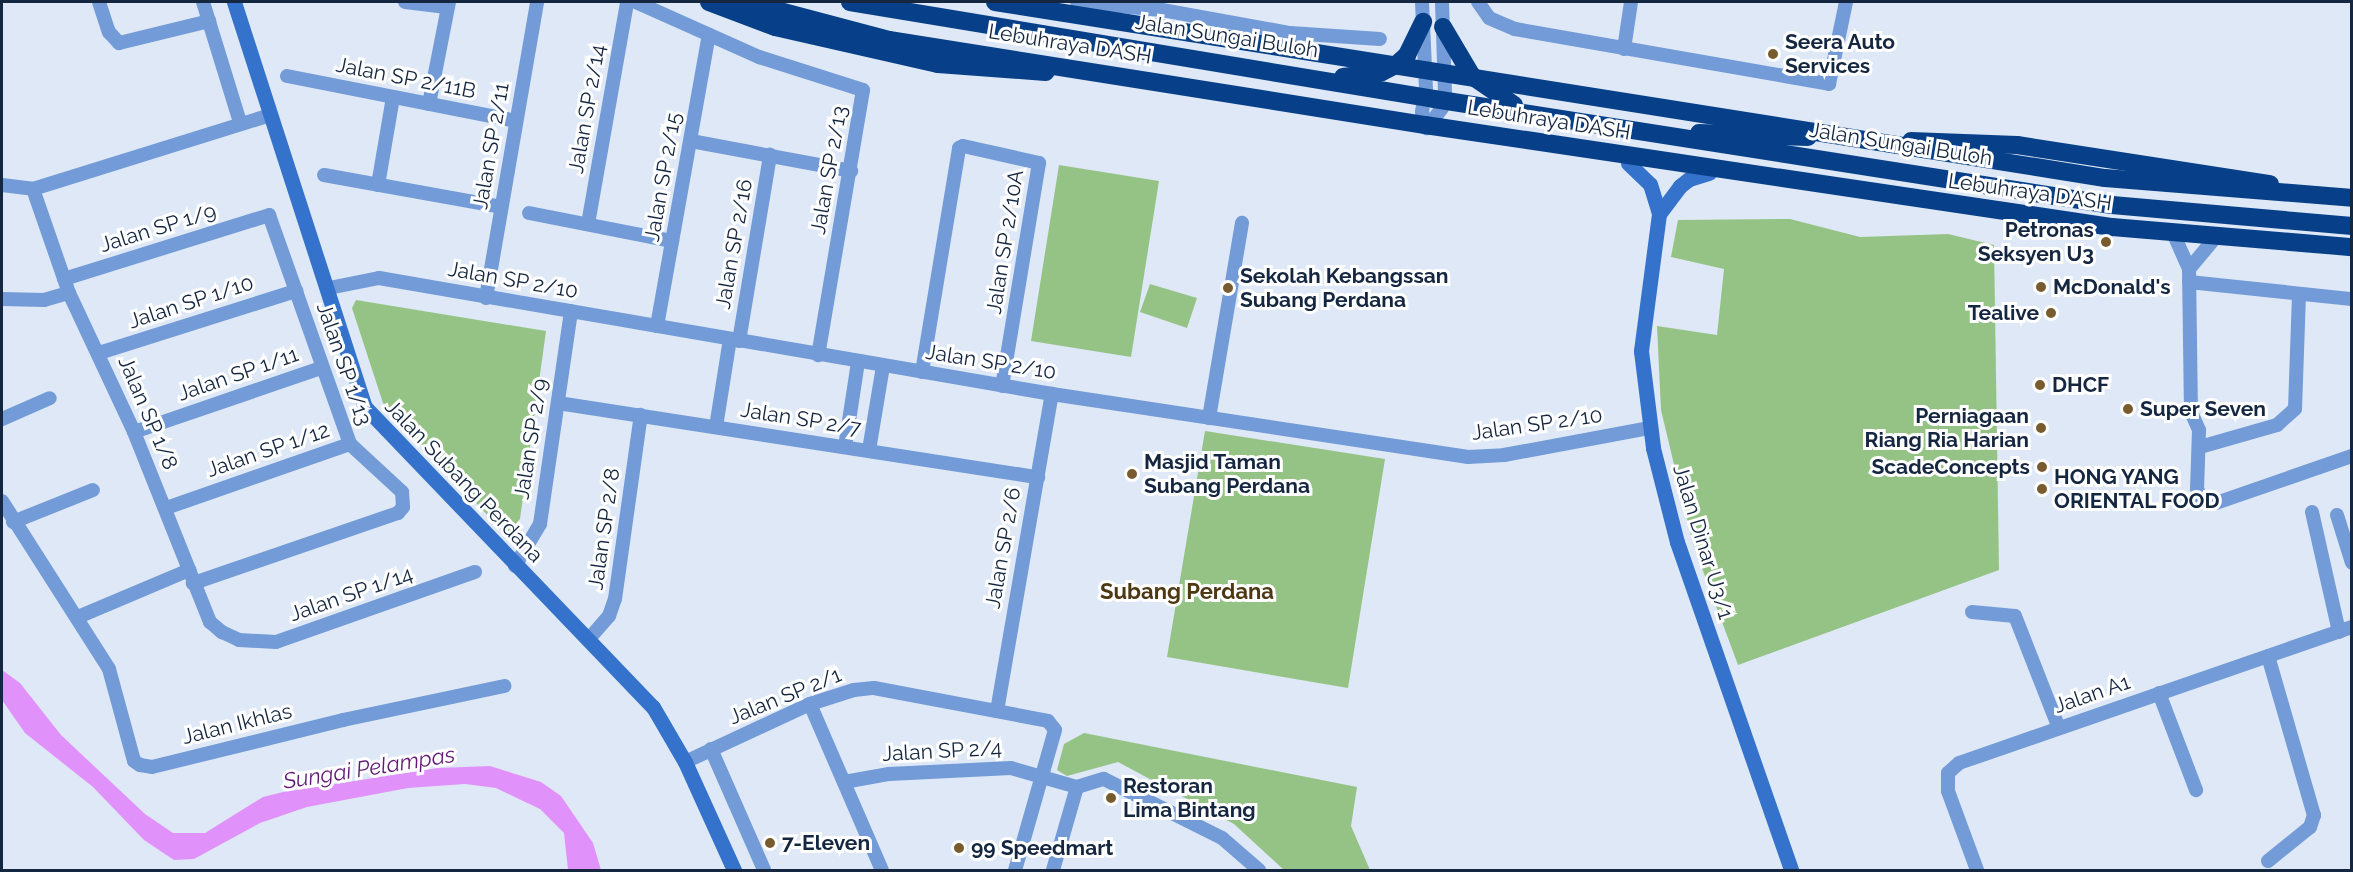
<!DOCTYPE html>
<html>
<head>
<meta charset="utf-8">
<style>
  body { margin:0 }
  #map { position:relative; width:2353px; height:872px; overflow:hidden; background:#dee8f6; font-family:Raleway,sans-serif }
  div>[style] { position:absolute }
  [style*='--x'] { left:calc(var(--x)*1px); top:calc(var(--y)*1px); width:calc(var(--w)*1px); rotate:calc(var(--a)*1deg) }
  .green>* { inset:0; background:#95c385 }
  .water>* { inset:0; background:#e192fa }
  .street>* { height:14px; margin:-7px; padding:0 7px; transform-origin:7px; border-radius:7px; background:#729bd7 }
  .secondary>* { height:15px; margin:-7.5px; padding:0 7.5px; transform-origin:7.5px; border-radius:7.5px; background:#3472cb }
  .highway>* { height:18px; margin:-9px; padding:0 9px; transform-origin:9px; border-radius:9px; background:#074089 }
  .highway-bridge>* { height:18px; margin:-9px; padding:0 9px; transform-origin:9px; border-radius:9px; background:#074089 }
  .dots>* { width:16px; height:16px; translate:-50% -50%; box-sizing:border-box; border:3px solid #fff; border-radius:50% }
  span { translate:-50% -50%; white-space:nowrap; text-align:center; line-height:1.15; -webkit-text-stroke:6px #fff; paint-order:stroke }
  .street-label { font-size:21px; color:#142640 }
  .poi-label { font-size:21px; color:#142640; font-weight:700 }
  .left { translate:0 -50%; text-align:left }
  .right { translate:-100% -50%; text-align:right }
  .neighbourhood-label { font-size:22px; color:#4e3814; font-weight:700 }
  .water-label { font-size:22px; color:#621975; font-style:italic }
  .frame { position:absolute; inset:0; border:3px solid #142640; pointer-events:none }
</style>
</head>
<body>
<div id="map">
  <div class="green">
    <div style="clip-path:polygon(1059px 165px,1159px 181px,1131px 357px,1031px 341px)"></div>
    <div style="clip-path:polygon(1790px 219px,1860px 237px,1948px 234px,1994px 245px,1999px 570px,1738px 665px,1693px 544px,1661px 410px,1657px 326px,1717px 335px,1724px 269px,1671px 257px,1678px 220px)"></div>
    <div style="clip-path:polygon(1150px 284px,1197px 298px,1187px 328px,1140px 312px)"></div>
    <div style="clip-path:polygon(356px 300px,546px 331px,520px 519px,506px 535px,383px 403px,352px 308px)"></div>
    <div style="clip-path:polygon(1205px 431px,1385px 459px,1348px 688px,1167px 657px)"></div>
    <div style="clip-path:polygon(1084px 733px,1357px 787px,1351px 826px,1370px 870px,1284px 870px,1234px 824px,1118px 762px,1067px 776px,1057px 770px,1064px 744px)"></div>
  </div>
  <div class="water">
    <div style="clip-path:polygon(2px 670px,20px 683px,61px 735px,145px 814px,173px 833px,205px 833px,263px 797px,283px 792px,438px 768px,490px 766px,541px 782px,561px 796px,593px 843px,601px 870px,568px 870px,564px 833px,540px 809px,496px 788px,465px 784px,408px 788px,307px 807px,260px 823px,194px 859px,174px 860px,144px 840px,93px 787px,25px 733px,2px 700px)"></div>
  </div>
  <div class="street">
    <div style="--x:99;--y:2;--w:32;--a:72"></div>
    <div style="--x:109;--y:32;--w:15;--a:48"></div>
    <div style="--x:119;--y:43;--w:93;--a:-13.7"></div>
    <div style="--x:203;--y:2;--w:126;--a:72.9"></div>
    <div style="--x:405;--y:2;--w:42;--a:6.8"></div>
    <div style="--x:636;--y:2;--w:135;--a:24.1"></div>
    <div style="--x:759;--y:57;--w:109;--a:17.6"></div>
    <div style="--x:863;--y:90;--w:269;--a:99.6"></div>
    <div style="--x:1077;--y:2;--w:85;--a:5.4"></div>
    <div style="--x:1162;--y:10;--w:130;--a:10.2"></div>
    <div style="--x:1290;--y:33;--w:90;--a:3.8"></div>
    <div style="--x:1422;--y:2;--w:87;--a:87.4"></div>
    <div style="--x:1426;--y:89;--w:23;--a:100"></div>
    <div style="--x:1422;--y:112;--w:17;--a:73"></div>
    <div style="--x:1478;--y:2;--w:19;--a:55"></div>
    <div style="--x:1489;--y:18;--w:28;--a:23"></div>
    <div style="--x:1515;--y:29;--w:319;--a:9.9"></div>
    <div style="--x:1829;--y:84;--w:84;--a:-78.3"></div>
    <div style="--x:1624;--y:49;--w:48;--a:-81.5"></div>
    <div style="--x:287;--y:76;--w:233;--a:11.1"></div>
    <div style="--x:429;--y:104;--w:104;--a:-78.9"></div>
    <div style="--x:1427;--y:128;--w:25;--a:-53"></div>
    <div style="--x:1442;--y:108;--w:15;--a:-79"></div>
    <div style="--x:1445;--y:93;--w:91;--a:-91.9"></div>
    <div style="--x:691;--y:141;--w:163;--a:10.6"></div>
    <div style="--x:324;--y:175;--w:180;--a:10.2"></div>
    <div style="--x:2;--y:185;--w:31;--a:7"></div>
    <div style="--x:33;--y:189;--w:248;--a:-17.3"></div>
    <div style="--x:378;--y:185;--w:89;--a:-80.3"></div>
    <div style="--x:33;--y:189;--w:110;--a:70.9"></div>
    <div style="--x:69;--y:293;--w:153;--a:64.9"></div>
    <div style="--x:134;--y:432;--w:205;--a:68.2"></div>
    <div style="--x:210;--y:622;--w:16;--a:40"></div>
    <div style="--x:222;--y:632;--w:19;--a:25"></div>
    <div style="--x:239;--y:640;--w:37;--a:3"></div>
    <div style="--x:276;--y:642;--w:211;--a:-19.4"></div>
    <div style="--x:529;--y:213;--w:146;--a:11.1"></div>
    <div style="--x:588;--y:224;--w:225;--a:-80"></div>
    <div style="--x:2174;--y:235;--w:37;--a:66"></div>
    <div style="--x:2189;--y:269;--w:143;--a:89.2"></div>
    <div style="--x:2191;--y:412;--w:20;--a:66"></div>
    <div style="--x:2199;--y:430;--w:59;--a:91.9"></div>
    <div style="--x:2197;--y:489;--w:12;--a:66"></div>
    <div style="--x:2202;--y:500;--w:14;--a:12"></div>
    <div style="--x:2216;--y:503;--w:144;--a:-19.1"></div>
    <div style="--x:2189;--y:269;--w:39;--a:-50"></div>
    <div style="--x:64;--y:279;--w:215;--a:-17.3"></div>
    <div style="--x:269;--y:215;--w:243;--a:70.5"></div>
    <div style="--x:350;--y:444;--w:71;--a:42.7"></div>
    <div style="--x:402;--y:492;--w:15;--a:86"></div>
    <div style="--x:403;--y:507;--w:8;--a:130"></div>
    <div style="--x:398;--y:513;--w:217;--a:161.1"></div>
    <div style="--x:2189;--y:282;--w:164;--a:6"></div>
    <div style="--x:329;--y:288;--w:51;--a:-11.3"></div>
    <div style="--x:379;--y:278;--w:683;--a:9.78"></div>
    <div style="--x:1052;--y:394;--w:421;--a:8.6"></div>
    <div style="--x:1468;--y:457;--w:36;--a:-3"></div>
    <div style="--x:1504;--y:455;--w:147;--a:-10.5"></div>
    <div style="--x:486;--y:298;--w:300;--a:-80.2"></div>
    <div style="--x:2;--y:299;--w:42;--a:1.4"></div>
    <div style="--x:44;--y:300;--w:26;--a:-16"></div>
    <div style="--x:657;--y:326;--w:296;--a:-79.9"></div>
    <div style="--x:739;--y:341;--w:189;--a:-80.5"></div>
    <div style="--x:99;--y:353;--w:207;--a:-17.5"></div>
    <div style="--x:922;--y:372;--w:227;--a:-80.6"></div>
    <div style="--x:959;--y:148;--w:4;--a:-27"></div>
    <div style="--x:963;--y:146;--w:78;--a:12.6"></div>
    <div style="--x:1039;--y:163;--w:226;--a:99.4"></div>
    <div style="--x:558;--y:403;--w:486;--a:8.8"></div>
    <div style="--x:1209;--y:418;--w:198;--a:-80.4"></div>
    <div style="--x:2;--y:419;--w:52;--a:-23.6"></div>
    <div style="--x:716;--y:427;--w:89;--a:-81"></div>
    <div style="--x:134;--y:432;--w:198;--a:-18.9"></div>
    <div style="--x:845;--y:447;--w:86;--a:-81.3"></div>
    <div style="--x:2200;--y:447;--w:80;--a:-15.9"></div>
    <div style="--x:2277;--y:425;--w:24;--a:-42"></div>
    <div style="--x:2295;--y:409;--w:115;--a:-88"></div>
    <div style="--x:869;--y:450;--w:85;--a:-80.5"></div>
    <div style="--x:2;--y:501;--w:199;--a:57.5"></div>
    <div style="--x:109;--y:669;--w:95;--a:74.8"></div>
    <div style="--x:134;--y:761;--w:7;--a:34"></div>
    <div style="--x:140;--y:765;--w:12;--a:9"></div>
    <div style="--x:152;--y:767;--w:197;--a:-13.8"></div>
    <div style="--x:343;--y:720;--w:165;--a:-11.9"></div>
    <div style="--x:166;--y:508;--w:195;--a:-19.2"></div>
    <div style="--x:2312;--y:512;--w:123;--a:77.3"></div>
    <div style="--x:2337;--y:515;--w:50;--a:72.6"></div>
    <div style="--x:13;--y:522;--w:86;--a:-21.8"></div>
    <div style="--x:515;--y:566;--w:49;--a:-59.2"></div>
    <div style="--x:540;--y:524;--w:215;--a:-81.7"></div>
    <div style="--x:1972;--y:612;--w:43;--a:5.3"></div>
    <div style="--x:2015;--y:616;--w:120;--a:68.6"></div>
    <div style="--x:78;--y:617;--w:121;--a:-22.9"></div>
    <div style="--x:588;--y:640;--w:32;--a:-49"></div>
    <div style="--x:609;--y:616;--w:18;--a:-71"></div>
    <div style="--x:615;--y:599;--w:186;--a:-82"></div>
    <div style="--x:2268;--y:656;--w:166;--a:73.9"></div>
    <div style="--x:2314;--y:815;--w:13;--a:108"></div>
    <div style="--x:2310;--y:827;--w:54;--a:141"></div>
    <div style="--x:2159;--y:693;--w:104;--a:69.1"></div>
    <div style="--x:810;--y:704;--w:181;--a:66.6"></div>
    <div style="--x:997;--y:711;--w:322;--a:-80.2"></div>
    <div style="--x:711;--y:749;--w:132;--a:66.3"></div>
    <div style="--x:685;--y:762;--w:138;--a:-24.9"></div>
    <div style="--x:810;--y:704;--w:46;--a:-17.7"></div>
    <div style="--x:854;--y:690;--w:20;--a:-6"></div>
    <div style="--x:874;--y:688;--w:177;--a:10.7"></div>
    <div style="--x:1048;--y:721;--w:11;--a:52"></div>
    <div style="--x:1055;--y:730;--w:146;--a:105.9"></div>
    <div style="--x:844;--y:782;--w:46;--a:-10.1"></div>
    <div style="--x:889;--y:774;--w:122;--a:-2.8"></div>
    <div style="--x:1011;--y:768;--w:69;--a:16.1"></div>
    <div style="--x:1077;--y:787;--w:28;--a:-17"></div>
    <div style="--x:1104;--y:779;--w:132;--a:26.6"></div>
    <div style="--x:1222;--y:838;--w:49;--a:40.9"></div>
    <div style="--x:1053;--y:870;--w:86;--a:-73.9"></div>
    <div style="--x:1977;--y:870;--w:84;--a:-110.2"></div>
    <div style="--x:1948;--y:791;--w:18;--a:-90"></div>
    <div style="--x:1948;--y:773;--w:15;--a:-42"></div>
    <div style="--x:1959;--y:763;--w:416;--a:-19.1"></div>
  </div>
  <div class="secondary">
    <div style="--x:234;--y:2;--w:426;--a:72.1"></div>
    <div style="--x:365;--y:407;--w:416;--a:46.2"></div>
    <div style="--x:653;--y:707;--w:64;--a:59.8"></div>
    <div style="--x:685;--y:762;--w:119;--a:65.6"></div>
    <div style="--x:1628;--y:163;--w:30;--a:44"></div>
    <div style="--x:1650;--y:184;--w:31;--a:73"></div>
    <div style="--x:1659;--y:214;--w:138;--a:97.5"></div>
    <div style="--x:1641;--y:351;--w:98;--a:82.9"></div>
    <div style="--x:1653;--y:448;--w:97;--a:75.7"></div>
    <div style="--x:1677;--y:542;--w:347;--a:70.8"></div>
    <div style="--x:1659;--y:214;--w:35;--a:-53"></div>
    <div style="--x:1680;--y:186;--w:11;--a:-38"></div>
    <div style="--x:1689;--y:179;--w:21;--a:-17"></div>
  </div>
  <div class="highway">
    <div style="--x:709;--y:2;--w:71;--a:20.7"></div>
    <div style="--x:775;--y:27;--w:167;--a:12.8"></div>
    <div style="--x:938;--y:64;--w:108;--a:4.2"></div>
    <div style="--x:1443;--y:27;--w:57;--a:59.4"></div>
    <div style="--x:1472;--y:76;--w:51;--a:34.6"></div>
    <div style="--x:1343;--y:77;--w:39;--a:-7"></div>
    <div style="--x:1382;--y:72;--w:16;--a:-27"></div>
    <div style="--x:1396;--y:65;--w:15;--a:-42"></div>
    <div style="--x:1407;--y:55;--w:37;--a:-64"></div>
    <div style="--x:1699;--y:133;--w:109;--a:2.1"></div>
    <div style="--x:1911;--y:141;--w:106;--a:2.2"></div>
    <div style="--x:2017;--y:145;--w:256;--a:8.8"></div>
  </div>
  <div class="highway-bridge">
    <div style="--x:746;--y:2;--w:148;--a:14.9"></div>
    <div style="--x:889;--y:40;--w:543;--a:9.01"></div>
    <div style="--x:1425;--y:125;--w:695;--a:8.45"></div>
    <div style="--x:2112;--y:227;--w:241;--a:4.8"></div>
    <div style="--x:850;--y:2;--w:592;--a:9.43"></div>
    <div style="--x:1434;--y:99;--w:686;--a:8.89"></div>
    <div style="--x:2112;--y:205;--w:241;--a:5"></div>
    <div style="--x:995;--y:2;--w:1124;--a:9.01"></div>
    <div style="--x:2105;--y:178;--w:248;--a:4.6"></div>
  </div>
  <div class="dots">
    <div style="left:1773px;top:54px;background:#785c2f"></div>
    <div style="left:2106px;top:242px;background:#785c2f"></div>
    <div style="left:2041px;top:287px;background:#785c2f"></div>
    <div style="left:1228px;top:288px;background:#785c2f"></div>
    <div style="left:2051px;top:313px;background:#785c2f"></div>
    <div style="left:2040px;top:385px;background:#785c2f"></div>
    <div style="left:2128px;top:409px;background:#785c2f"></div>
    <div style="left:2041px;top:428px;background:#785c2f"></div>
    <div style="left:2042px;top:467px;background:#785c2f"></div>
    <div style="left:1132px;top:474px;background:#785c2f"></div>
    <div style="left:2042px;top:489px;background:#785c2f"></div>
    <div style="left:1111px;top:798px;background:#785c2f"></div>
    <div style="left:770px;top:843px;background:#785c2f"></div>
    <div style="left:959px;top:848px;background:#785c2f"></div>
  </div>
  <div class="street-label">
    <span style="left:1227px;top:36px;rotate:9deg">Jalan Sungai Buloh</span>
    <span style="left:1070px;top:44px;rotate:9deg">Lebuhraya DASH</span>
    <span style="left:406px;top:78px;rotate:11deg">Jalan SP 2/11B</span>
    <span style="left:587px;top:109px;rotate:-80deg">Jalan SP 2/14</span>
    <span style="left:1549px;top:120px;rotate:9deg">Lebuhraya DASH</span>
    <span style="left:1901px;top:144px;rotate:9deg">Jalan Sungai Buloh</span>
    <span style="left:491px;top:146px;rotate:-80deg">Jalan SP 2/11</span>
    <span style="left:829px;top:170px;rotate:-80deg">Jalan SP 2/13</span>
    <span style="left:663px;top:177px;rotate:-80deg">Jalan SP 2/15</span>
    <span style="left:2030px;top:192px;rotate:8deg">Lebuhraya DASH</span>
    <span style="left:158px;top:228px;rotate:-17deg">Jalan SP 1/9</span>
    <span style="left:1005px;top:242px;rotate:-81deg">Jalan SP 2/10A</span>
    <span style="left:734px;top:244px;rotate:-80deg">Jalan SP 2/16</span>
    <span style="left:513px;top:280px;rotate:10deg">Jalan SP 2/10</span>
    <span style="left:191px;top:302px;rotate:-18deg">Jalan SP 1/10</span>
    <span style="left:991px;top:362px;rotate:9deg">Jalan SP 2/10</span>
    <span style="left:344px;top:364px;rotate:71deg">Jalan SP 1/13</span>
    <span style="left:238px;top:374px;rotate:-19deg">Jalan SP 1/11</span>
    <span style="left:148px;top:413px;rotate:67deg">Jalan SP 1/8</span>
    <span style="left:801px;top:419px;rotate:9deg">Jalan SP 2/7</span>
    <span style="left:1537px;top:424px;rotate:-8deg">Jalan SP 2/10</span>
    <span style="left:531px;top:439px;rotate:-81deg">Jalan SP 2/9</span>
    <span style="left:268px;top:450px;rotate:-19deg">Jalan SP 1/12</span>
    <span style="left:464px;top:481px;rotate:46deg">Jalan Subang Perdana</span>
    <span style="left:604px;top:529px;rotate:-82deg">Jalan SP 2/8</span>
    <span style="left:1703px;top:542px;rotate:73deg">Jalan Dinar U3/1</span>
    <span style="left:1003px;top:548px;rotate:-80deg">Jalan SP 2/6</span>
    <span style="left:351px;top:594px;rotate:-19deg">Jalan SP 1/14</span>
    <span style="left:2092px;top:694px;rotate:-19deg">Jalan A1</span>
    <span style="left:785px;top:696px;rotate:-22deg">Jalan SP 2/1</span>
    <span style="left:237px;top:724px;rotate:-14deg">Jalan Ikhlas</span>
    <span style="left:942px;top:751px;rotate:-3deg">Jalan SP 2/4</span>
  </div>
  <div class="poi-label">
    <span class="left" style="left:1785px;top:54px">Seera Auto<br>Services</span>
    <span class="right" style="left:2094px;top:242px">Petronas<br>Seksyen U3</span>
    <span class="left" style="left:1240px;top:288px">Sekolah Kebangssan<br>Subang Perdana</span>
    <span class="left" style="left:2053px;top:287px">McDonald's</span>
    <span class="right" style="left:2039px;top:313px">Tealive</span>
    <span class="left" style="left:2052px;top:385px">DHCF</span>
    <span class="left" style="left:2140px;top:409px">Super Seven</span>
    <span class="right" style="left:2029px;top:428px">Perniagaan<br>Riang Ria Harian</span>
    <span class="left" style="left:1144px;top:474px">Masjid Taman<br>Subang Perdana</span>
    <span class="right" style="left:2030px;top:467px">ScadeConcepts</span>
    <span class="left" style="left:2054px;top:489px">HONG YANG<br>ORIENTAL FOOD</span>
    <span class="left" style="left:1123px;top:798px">Restoran<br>Lima Bintang</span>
    <span class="left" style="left:782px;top:843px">7-Eleven</span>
    <span class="left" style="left:971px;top:848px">99 Speedmart</span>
  </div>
  <div class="neighbourhood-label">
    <span style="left:1187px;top:592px">Subang Perdana</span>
  </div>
  <div class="water-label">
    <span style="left:369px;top:768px;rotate:-9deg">Sungai Pelampas</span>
  </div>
  <div class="frame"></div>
</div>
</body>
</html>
